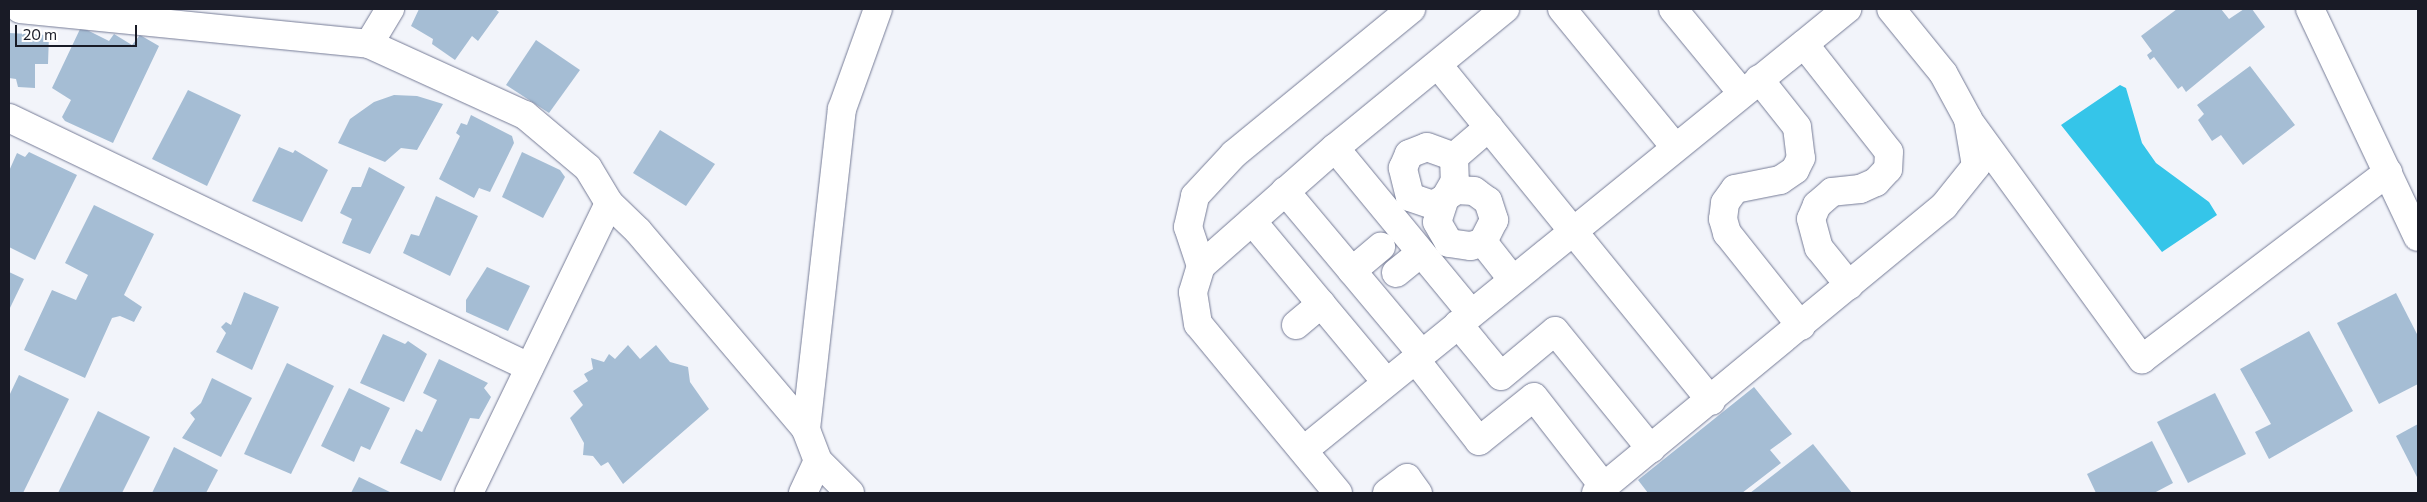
<!DOCTYPE html>
<html>
<head>
<meta charset="utf-8">
<style>
  body { margin:0 }
  #map { position:relative; width:2427px; height:502px; overflow:hidden; background:#f2f4fa; font-family:Commissioner,sans-serif }
  div>[style] { position:absolute }
  [style*='--x'] { left:calc(var(--x)*1px); top:calc(var(--y)*1px); width:calc(var(--w)*1px); rotate:calc(var(--a)*1deg) }
  .water>* { inset:0; background:#35c5e9 }
  .building>* { inset:0; background:#a5bdd4 }
  .roads { filter:drop-shadow(0 0 1px #757b96) drop-shadow(0 0 1px #757b96) }
  .minor>* { height:28px; margin:-14px; padding:0 14px; transform-origin:14px; border-radius:14px; background:#fff }
  span { translate:-50% -50%; white-space:nowrap; text-align:center; line-height:1.15; -webkit-text-stroke:4px #fff; paint-order:stroke }
  .frame { position:absolute; inset:0; border:10px solid #191b26; pointer-events:none }
  .scale { position:absolute; left:15px; top:25px; width:122px; height:22px; box-sizing:border-box; border:2px solid #191b26; border-top:0; padding-left:6px; font-size:15px; line-height:18px; white-space:nowrap; color:#191b26; -webkit-text-stroke:4px #fff; paint-order:stroke }
</style>
</head>
<body>
<div id="map">
  <div class="water">
    <div style="clip-path:polygon(2120px 85px,2126px 88px,2142px 143px,2156px 163px,2209px 202px,2217px 215px,2162px 252px,2061px 125px)"></div>
  </div>
  <div class="building">
    <div style="clip-path:polygon(419px 9px,495px 9px,499px 12px,478px 41px,472px 36px,455px 60px,432px 44px,433px 39px,411px 26px)"></div>
    <div style="clip-path:polygon(2177px 9px,2221px 9px,2229px 19px,2244px 9px,2252px 9px,2265px 27px,2186px 92px,2182px 86px,2178px 89px,2154px 57px,2150px 60px,2147px 55px,2152px 51px,2141px 36px)"></div>
    <div style="clip-path:polygon(81px 27px,109px 41px,114px 34px,132px 45px,140px 35px,159px 46px,113px 143px,65px 121px,62px 117px,71px 100px,52px 88px)"></div>
    <div style="clip-path:polygon(9px 33px,49px 35px,48px 64px,35px 64px,35px 88px,18px 87px,16px 79px,9px 78px)"></div>
    <div style="clip-path:polygon(536px 40px,580px 70px,549px 113px,506px 85px)"></div>
    <div style="clip-path:polygon(2250px 66px,2295px 125px,2243px 165px,2221px 135px,2212px 141px,2198px 120px,2204px 114px,2197px 105px)"></div>
    <div style="clip-path:polygon(188px 90px,241px 115px,207px 186px,152px 159px)"></div>
    <div style="clip-path:polygon(394px 95px,417px 96px,443px 104px,417px 150px,401px 148px,385px 162px,338px 143px,350px 119px,374px 102px)"></div>
    <div style="clip-path:polygon(471px 115px,512px 136px,514px 143px,490px 192px,479px 188px,474px 198px,439px 179px,460px 136px,456px 133px,461px 123px,467px 125px)"></div>
    <div style="clip-path:polygon(660px 130px,715px 164px,686px 206px,633px 173px)"></div>
    <div style="clip-path:polygon(279px 147px,293px 153px,295px 150px,328px 170px,302px 222px,252px 201px)"></div>
    <div style="clip-path:polygon(29px 152px,77px 175px,35px 260px,9px 247px,9px 171px,17px 153px,25px 157px)"></div>
    <div style="clip-path:polygon(522px 152px,560px 170px,565px 177px,543px 218px,502px 197px)"></div>
    <div style="clip-path:polygon(369px 167px,405px 187px,370px 254px,342px 243px,352px 219px,340px 213px,352px 187px,361px 187px)"></div>
    <div style="clip-path:polygon(436px 196px,478px 216px,450px 276px,403px 253px,411px 234px,419px 236px)"></div>
    <div style="clip-path:polygon(94px 205px,154px 234px,124px 295px,142px 307px,134px 322px,120px 316px,112px 318px,85px 378px,24px 350px,52px 290px,76px 300px,88px 275px,65px 263px)"></div>
    <div style="clip-path:polygon(487px 267px,530px 286px,508px 331px,466px 312px,466px 300px)"></div>
    <div style="clip-path:polygon(9px 272px,24px 279px,9px 310px)"></div>
    <div style="clip-path:polygon(244px 292px,279px 307px,252px 370px,216px 352px,226px 333px,221px 327px,226px 322px,231px 325px)"></div>
    <div style="clip-path:polygon(2396px 293px,2418px 336px,2418px 384px,2379px 404px,2337px 323px)"></div>
    <div style="clip-path:polygon(2309px 331px,2353px 411px,2269px 459px,2255px 432px,2271px 424px,2240px 369px)"></div>
    <div style="clip-path:polygon(383px 334px,405px 344px,408px 341px,427px 354px,404px 402px,360px 383px)"></div>
    <div style="clip-path:polygon(628px 345px,640px 359px,656px 345px,670px 362px,688px 367px,690px 382px,709px 409px,623px 484px,608px 462px,601px 466px,593px 456px,583px 455px,584px 443px,570px 418px,583px 405px,573px 391px,588px 381px,584px 374px,593px 369px,591px 358px,604px 362px,609px 354px,615px 359px)"></div>
    <div style="clip-path:polygon(439px 359px,488px 383px,484px 388px,491px 397px,479px 419px,470px 418px,441px 481px,400px 463px,416px 429px,422px 432px,437px 400px,423px 393px)"></div>
    <div style="clip-path:polygon(287px 363px,334px 386px,291px 474px,244px 454px)"></div>
    <div style="clip-path:polygon(19px 375px,69px 399px,23px 493px,9px 493px,9px 396px)"></div>
    <div style="clip-path:polygon(212px 378px,252px 398px,221px 457px,182px 438px,195px 419px,190px 413px,201px 403px)"></div>
    <div style="clip-path:polygon(1754px 387px,1792px 434px,1770px 450px,1781px 463px,1742px 493px,1648px 493px,1638px 480px)"></div>
    <div style="clip-path:polygon(349px 388px,390px 408px,370px 450px,361px 446px,354px 462px,321px 446px)"></div>
    <div style="clip-path:polygon(2215px 393px,2246px 454px,2188px 483px,2157px 422px)"></div>
    <div style="clip-path:polygon(98px 411px,150px 437px,122px 493px,58px 493px)"></div>
    <div style="clip-path:polygon(2418px 424px,2418px 479px,2396px 436px)"></div>
    <div style="clip-path:polygon(2152px 441px,2173px 483px,2154px 493px,2096px 493px,2087px 474px)"></div>
    <div style="clip-path:polygon(1813px 444px,1852px 493px,1750px 493px)"></div>
    <div style="clip-path:polygon(174px 447px,218px 470px,206px 493px,152px 493px)"></div>
    <div style="clip-path:polygon(359px 477px,392px 493px,351px 493px)"></div>
  </div>
  <div class="roads">
    <div class="minor">
      <div style="--x:20;--y:9;--w:351;--a:5.7"></div>
      <div style="--x:369;--y:44;--w:41;--a:-59"></div>
      <div style="--x:1562;--y:9;--w:178;--a:50.7"></div>
      <div style="--x:1673;--y:9;--w:109;--a:50.6"></div>
      <div style="--x:2310;--y:9;--w:252;--a:64.7"></div>
      <div style="--x:369;--y:44;--w:171;--a:24.5"></div>
      <div style="--x:525;--y:115;--w:82;--a:40.1"></div>
      <div style="--x:588;--y:168;--w:41;--a:59"></div>
      <div style="--x:1804;--y:44;--w:137;--a:51.8"></div>
      <div style="--x:1889;--y:152;--w:17;--a:93"></div>
      <div style="--x:1888;--y:169;--w:18;--a:133"></div>
      <div style="--x:1876;--y:182;--w:17;--a:156"></div>
      <div style="--x:1860;--y:189;--w:28;--a:174"></div>
      <div style="--x:1832;--y:192;--w:20;--a:139"></div>
      <div style="--x:1817;--y:205;--w:15;--a:113"></div>
      <div style="--x:1811;--y:219;--w:30;--a:75"></div>
      <div style="--x:1819;--y:248;--w:48;--a:51"></div>
      <div style="--x:1438;--y:65;--w:433;--a:50.9"></div>
      <div style="--x:1759;--y:79;--w:61;--a:51.6"></div>
      <div style="--x:1797;--y:127;--w:31;--a:83"></div>
      <div style="--x:1801;--y:158;--w:13;--a:117"></div>
      <div style="--x:1795;--y:170;--w:18;--a:146"></div>
      <div style="--x:1780;--y:180;--w:46;--a:168.7"></div>
      <div style="--x:1735;--y:189;--w:17;--a:126"></div>
      <div style="--x:1725;--y:203;--w:16;--a:97"></div>
      <div style="--x:1723;--y:219;--w:15;--a:74"></div>
      <div style="--x:1727;--y:233;--w:119;--a:51.5"></div>
      <div style="--x:9;--y:118;--w:577;--a:25.59"></div>
      <div style="--x:1971;--y:124;--w:291;--a:54"></div>
      <div style="--x:2142;--y:359;--w:309;--a:-37.2"></div>
      <div style="--x:1335;--y:148;--w:214;--a:50.5"></div>
      <div style="--x:1454;--y:157;--w:46;--a:-40.6"></div>
      <div style="--x:1285;--y:191;--w:212;--a:50"></div>
      <div style="--x:1445;--y:198;--w:14;--a:150"></div>
      <div style="--x:1433;--y:205;--w:24;--a:-161"></div>
      <div style="--x:1410;--y:197;--w:30;--a:-104"></div>
      <div style="--x:1403;--y:168;--w:15;--a:-67"></div>
      <div style="--x:1409;--y:154;--w:19;--a:-21"></div>
      <div style="--x:1427;--y:147;--w:29;--a:20"></div>
      <div style="--x:1454;--y:157;--w:24;--a:88"></div>
      <div style="--x:1455;--y:181;--w:20;--a:120"></div>
      <div style="--x:1445;--y:198;--w:14;--a:-36"></div>
      <div style="--x:1456;--y:190;--w:18;--a:3"></div>
      <div style="--x:1474;--y:191;--w:17;--a:36"></div>
      <div style="--x:1488;--y:201;--w:20;--a:72"></div>
      <div style="--x:1494;--y:220;--w:25;--a:117"></div>
      <div style="--x:1483;--y:242;--w:47;--a:51.9"></div>
      <div style="--x:1445;--y:198;--w:25;--a:108"></div>
      <div style="--x:1437;--y:222;--w:24;--a:60"></div>
      <div style="--x:1449;--y:243;--w:22;--a:8"></div>
      <div style="--x:1471;--y:246;--w:13;--a:-18"></div>
      <div style="--x:1252;--y:221;--w:209;--a:50.2"></div>
      <div style="--x:1201;--y:266;--w:41;--a:-108.4"></div>
      <div style="--x:1188;--y:227;--w:32;--a:-77"></div>
      <div style="--x:1195;--y:196;--w:57;--a:-47.1"></div>
      <div style="--x:1234;--y:154;--w:229;--a:-39.3"></div>
      <div style="--x:1352;--y:271;--w:38;--a:-40"></div>
      <div style="--x:1396;--y:273;--w:32;--a:-39"></div>
      <div style="--x:1458;--y:324;--w:67;--a:50.4"></div>
      <div style="--x:1501;--y:376;--w:70;--a:-39.8"></div>
      <div style="--x:1555;--y:331;--w:152;--a:50.9"></div>
      <div style="--x:1296;--y:325;--w:33;--a:-40"></div>
      <div style="--x:1415;--y:359;--w:104;--a:52"></div>
      <div style="--x:1479;--y:441;--w:70;--a:-38.7"></div>
      <div style="--x:1534;--y:397;--w:114;--a:52.1"></div>
      <div style="--x:1304;--y:450;--w:700;--a:-39.08"></div>
      <div style="--x:469;--y:493;--w:322;--a:-64.2"></div>
      <div style="--x:609;--y:203;--w:40;--a:44"></div>
      <div style="--x:638;--y:231;--w:260;--a:49.7"></div>
      <div style="--x:803;--y:493;--w:35;--a:-65"></div>
      <div style="--x:850;--y:493;--w:45;--a:-135"></div>
      <div style="--x:818;--y:461;--w:34;--a:-111"></div>
      <div style="--x:806;--y:429;--w:322;--a:-83.6"></div>
      <div style="--x:842;--y:109;--w:106;--a:-70.2"></div>
      <div style="--x:1338;--y:493;--w:219;--a:-129.6"></div>
      <div style="--x:1198;--y:324;--w:32;--a:-99"></div>
      <div style="--x:1193;--y:292;--w:27;--a:-73"></div>
      <div style="--x:1201;--y:266;--w:179;--a:-41.4"></div>
      <div style="--x:1335;--y:148;--w:220;--a:-39.3"></div>
      <div style="--x:1387;--y:493;--w:25;--a:-37"></div>
      <div style="--x:1407;--y:478;--w:19;--a:54"></div>
      <div style="--x:1596;--y:493;--w:451;--a:-39.5"></div>
      <div style="--x:1944;--y:206;--w:51;--a:-51.3"></div>
      <div style="--x:1976;--y:166;--w:48;--a:-99.7"></div>
      <div style="--x:1968;--y:119;--w:52;--a:-118.5"></div>
      <div style="--x:1943;--y:73;--w:82;--a:-129.1"></div>
    </div>
  </div>
  <div class="frame"></div>
  <div class="scale">20 m</div>
</div>
</body>
</html>
